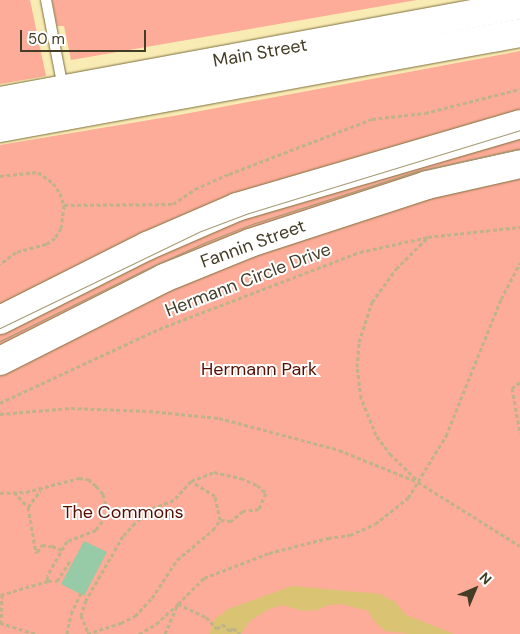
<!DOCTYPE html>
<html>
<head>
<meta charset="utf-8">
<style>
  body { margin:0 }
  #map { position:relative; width:520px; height:634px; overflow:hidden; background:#f9ebb4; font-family:"DM Sans",sans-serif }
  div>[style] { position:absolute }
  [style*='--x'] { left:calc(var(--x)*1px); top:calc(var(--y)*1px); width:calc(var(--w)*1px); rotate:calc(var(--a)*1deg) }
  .green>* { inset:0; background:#fcac98 }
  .water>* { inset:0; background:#dac473 }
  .building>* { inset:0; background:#97caa7 }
  .path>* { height:3px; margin-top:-1.5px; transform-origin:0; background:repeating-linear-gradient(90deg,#bfb387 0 4px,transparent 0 6.5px) }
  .roads { filter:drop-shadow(0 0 1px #7d6f3c) drop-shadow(0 0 1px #7d6f3c) }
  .lane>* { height:10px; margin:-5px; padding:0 5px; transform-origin:5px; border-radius:5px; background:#fff }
  .primary>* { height:28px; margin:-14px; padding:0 14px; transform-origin:14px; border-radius:14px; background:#fff }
  .tram>* { height:1px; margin:-0.5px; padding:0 0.5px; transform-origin:0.5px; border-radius:0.5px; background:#a49a72 }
  span { translate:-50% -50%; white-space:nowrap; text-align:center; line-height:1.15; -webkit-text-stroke:4px #fff; paint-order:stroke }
  .street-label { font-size:18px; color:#433d27 }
  .park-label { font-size:18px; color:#570e00 }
  .north { position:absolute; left:450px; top:564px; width:50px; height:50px; -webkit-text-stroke:4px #fff; paint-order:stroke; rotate:45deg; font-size:14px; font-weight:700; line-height:20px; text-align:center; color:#433d27 }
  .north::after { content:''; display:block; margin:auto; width:18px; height:22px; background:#433d27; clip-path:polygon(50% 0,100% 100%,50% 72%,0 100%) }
  .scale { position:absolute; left:20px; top:30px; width:126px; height:22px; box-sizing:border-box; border:2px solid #433d27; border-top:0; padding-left:6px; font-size:15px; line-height:18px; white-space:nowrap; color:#433d27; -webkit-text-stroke:4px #fff; paint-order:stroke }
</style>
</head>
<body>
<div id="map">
  <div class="green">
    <div style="clip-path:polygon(0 0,30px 0,46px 76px,0 84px)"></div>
    <div style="clip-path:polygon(52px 0,417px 0,71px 60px,64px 26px,57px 26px)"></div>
    <div style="clip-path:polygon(520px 51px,520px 634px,0 634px,0 145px,179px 115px)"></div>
  </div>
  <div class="water">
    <div style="clip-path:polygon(292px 586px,380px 594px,395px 602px,406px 615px,454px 634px,411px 634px,385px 631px,375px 622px,368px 611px,341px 604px,329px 605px,317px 610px,303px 611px,282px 605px,267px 610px,250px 621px,241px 634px,209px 634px,215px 619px,228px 609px)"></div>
  </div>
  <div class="building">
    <div style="clip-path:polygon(84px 541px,107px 552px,84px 596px,61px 584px)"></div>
  </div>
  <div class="path">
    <div style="--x:0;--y:176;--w:38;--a:-6"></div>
    <div style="--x:38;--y:172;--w:19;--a:36"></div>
    <div style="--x:53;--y:183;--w:12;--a:55"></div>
    <div style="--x:60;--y:193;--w:13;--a:72"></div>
    <div style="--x:64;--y:205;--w:23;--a:97"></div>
    <div style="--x:61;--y:228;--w:12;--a:121"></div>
    <div style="--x:55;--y:238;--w:11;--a:146"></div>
    <div style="--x:46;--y:244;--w:31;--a:165"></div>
    <div style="--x:16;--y:252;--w:20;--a:143"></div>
    <div style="--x:64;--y:205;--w:109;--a:-0.5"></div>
    <div style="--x:173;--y:204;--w:27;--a:-34"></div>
    <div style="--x:195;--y:189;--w:37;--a:-24"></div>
    <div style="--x:229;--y:174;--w:153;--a:-21"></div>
    <div style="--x:372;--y:119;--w:53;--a:-6.5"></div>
    <div style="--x:425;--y:113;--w:98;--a:-14.2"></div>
    <div style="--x:520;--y:382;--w:10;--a:143"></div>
    <div style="--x:512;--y:388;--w:46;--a:79.9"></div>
    <div style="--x:0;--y:403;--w:175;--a:-25"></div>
    <div style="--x:159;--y:329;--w:215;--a:-21"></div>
    <div style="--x:360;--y:252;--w:70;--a:-12.4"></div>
    <div style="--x:428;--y:237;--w:93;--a:-6.2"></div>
    <div style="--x:0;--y:414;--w:71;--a:-4.8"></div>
    <div style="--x:71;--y:408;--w:78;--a:2.2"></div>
    <div style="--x:149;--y:411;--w:70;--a:5.7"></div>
    <div style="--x:219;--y:418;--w:124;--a:14.9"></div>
    <div style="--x:339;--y:450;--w:85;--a:22.1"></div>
    <div style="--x:418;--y:482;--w:120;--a:32.1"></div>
    <div style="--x:416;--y:479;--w:35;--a:-136"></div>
    <div style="--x:391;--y:455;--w:25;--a:-127"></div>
    <div style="--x:376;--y:435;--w:40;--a:-112"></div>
    <div style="--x:361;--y:398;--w:31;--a:-97"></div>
    <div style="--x:357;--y:367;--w:25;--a:-85"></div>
    <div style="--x:359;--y:342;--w:42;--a:-72"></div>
    <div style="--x:372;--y:302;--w:41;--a:-54"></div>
    <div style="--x:396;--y:269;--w:45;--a:-45"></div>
    <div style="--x:191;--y:481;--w:25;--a:-21"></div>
    <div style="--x:214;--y:472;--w:28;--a:13"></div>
    <div style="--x:241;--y:478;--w:17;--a:24"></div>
    <div style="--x:257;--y:485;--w:12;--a:42"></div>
    <div style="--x:266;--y:493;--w:17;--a:114"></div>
    <div style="--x:259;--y:509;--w:16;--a:173"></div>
    <div style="--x:243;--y:511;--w:16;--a:140"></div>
    <div style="--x:231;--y:521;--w:11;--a:-175"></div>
    <div style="--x:14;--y:492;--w:21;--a:47"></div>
    <div style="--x:28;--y:507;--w:47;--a:80.1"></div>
    <div style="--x:0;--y:493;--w:26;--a:-2"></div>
    <div style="--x:26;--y:492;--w:55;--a:-14.8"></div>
    <div style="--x:79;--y:478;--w:9;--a:6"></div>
    <div style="--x:88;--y:479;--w:11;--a:41"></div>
    <div style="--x:96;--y:486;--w:11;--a:49"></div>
    <div style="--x:103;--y:494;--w:12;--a:76"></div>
    <div style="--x:106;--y:506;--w:10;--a:90"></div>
    <div style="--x:106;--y:516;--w:17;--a:126"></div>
    <div style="--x:96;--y:530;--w:31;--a:159"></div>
    <div style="--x:67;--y:541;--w:40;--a:119.7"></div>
    <div style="--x:47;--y:576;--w:5;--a:79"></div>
    <div style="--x:48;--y:581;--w:50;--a:163.7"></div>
    <div style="--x:28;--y:507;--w:21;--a:-53"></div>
    <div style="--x:37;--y:552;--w:9;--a:-54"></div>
    <div style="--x:42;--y:545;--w:10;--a:6"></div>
    <div style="--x:52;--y:546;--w:11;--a:22"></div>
    <div style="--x:48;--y:581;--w:9;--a:0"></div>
    <div style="--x:57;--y:581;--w:24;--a:-57"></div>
    <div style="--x:0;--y:623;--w:39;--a:17"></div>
    <div style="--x:1;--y:624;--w:29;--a:-88"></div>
    <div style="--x:67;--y:634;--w:20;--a:-79"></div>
    <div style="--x:71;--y:614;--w:23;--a:-65"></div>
    <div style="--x:87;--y:634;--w:36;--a:-18"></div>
    <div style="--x:121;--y:623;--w:16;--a:-27"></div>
    <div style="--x:135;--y:616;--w:25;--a:-47"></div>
    <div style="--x:152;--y:598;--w:45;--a:-56.7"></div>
    <div style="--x:177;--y:560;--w:47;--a:-39.8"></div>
    <div style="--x:213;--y:530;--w:12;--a:-55"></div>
    <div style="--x:220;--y:520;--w:25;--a:-102"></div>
    <div style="--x:215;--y:496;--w:28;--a:-148"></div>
    <div style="--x:191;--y:481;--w:25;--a:132"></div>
    <div style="--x:174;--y:500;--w:26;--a:159"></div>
    <div style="--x:150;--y:509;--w:21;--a:137"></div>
    <div style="--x:135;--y:523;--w:18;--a:133"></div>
    <div style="--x:123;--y:536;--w:74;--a:120"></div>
    <div style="--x:86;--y:600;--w:16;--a:108"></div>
    <div style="--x:81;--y:615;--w:18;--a:68"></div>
    <div style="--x:139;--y:634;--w:20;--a:-30"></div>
    <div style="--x:156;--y:624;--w:30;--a:-42"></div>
    <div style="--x:178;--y:604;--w:31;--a:25"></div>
    <div style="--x:206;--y:617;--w:16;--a:47"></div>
    <div style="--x:217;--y:629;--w:7;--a:-45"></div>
    <div style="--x:222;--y:624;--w:11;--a:41"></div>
    <div style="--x:230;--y:631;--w:4;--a:-45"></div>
    <div style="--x:233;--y:628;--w:9;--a:41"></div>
    <div style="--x:165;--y:634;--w:33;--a:-67"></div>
    <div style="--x:178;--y:604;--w:37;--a:-45"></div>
    <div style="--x:204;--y:578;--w:70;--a:-21"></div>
    <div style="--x:269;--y:553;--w:61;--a:-14.3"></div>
    <div style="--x:328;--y:538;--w:22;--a:-8"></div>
    <div style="--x:350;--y:535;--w:27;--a:-24"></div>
    <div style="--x:375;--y:524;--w:42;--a:-38.2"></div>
    <div style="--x:408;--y:498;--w:73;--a:-58.5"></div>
    <div style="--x:446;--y:436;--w:148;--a:-68.1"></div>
    <div style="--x:501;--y:299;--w:41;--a:-62.2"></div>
  </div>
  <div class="roads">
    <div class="lane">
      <div style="--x:46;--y:0;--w:90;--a:79.1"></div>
    </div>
    <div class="primary">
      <div style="--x:0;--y:101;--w:529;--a:-10.46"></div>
      <div style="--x:0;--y:128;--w:529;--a:-10.35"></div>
      <div style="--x:0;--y:320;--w:165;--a:-26.7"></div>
      <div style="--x:147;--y:246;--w:98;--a:-23.4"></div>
      <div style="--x:237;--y:207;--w:295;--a:-16.3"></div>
      <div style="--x:0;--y:361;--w:184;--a:-26.8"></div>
      <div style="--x:164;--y:278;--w:93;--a:-22.1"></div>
      <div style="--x:250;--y:243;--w:186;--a:-18.1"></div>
      <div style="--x:427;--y:185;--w:95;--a:-12.7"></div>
    </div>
  </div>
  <div class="tram">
    <div style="--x:0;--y:328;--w:223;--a:-25.8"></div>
    <div style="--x:201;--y:231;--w:51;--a:-20.6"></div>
    <div style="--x:249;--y:213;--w:283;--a:-17"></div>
    <div style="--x:0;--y:341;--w:156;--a:-26.2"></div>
    <div style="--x:140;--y:272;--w:72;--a:-24.4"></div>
    <div style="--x:206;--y:242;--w:49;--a:-21.4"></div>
    <div style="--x:252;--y:224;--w:174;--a:-17.7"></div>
    <div style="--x:418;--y:171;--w:104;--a:-12.2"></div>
  </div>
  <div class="street-label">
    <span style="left:260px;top:53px;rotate:-10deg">Main Street</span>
    <span style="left:253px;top:244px;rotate:-20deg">Fannin Street</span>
    <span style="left:248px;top:280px;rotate:-21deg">Hermann Circle Drive</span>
  </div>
  <div class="park-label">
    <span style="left:259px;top:369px">Hermann Park</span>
    <span style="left:123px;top:512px">The Commons</span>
  </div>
  <div class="north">N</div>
  <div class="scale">50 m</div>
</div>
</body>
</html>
